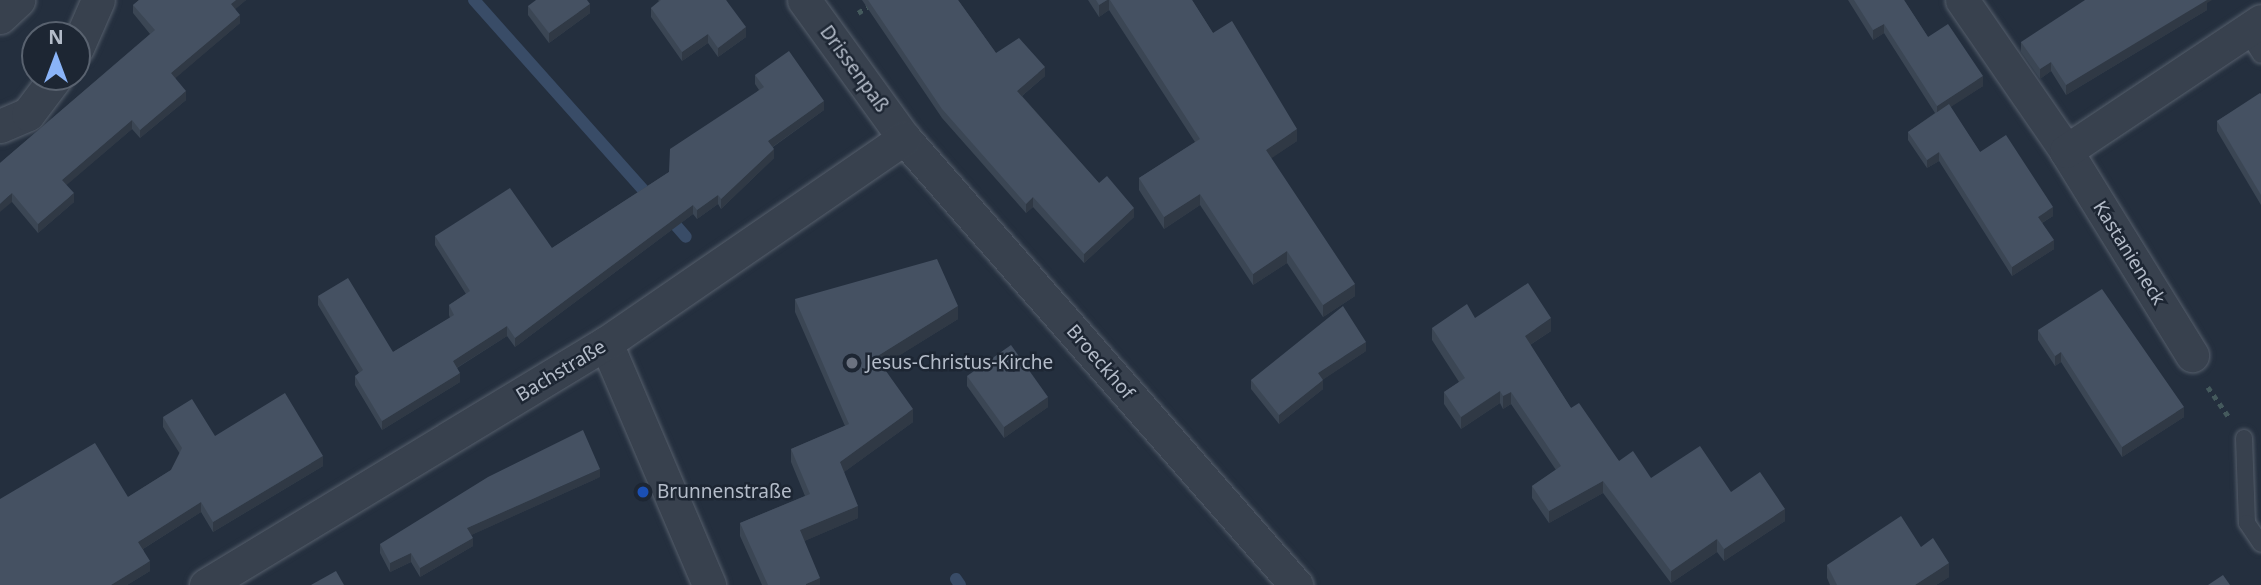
<!DOCTYPE html>
<html>
<head>
<meta charset="utf-8">
<style>
  body { margin:0 }
  #map { position:relative; width:2261px; height:585px; overflow:hidden; background:#242f3e; font-family:"Noto Sans",sans-serif }
  div>[style] { position:absolute }
  [style*='--x'] { left:calc(var(--x)*1px); top:calc(var(--y)*1px); width:calc(var(--w)*1px); rotate:calc(var(--a)*1deg) }
  .stream>* { height:12px; margin:-6px; padding:0 6px; transform-origin:6px; border-radius:6px; background:#394c67 }
  .path>* { height:4.5px; margin-top:-2.25px; transform-origin:0; background:repeating-linear-gradient(90deg,#44595c 0 5px,transparent 0 10px) }
  .roads { filter:drop-shadow(0 0 2px #565f6c) drop-shadow(0 0 2px #565f6c) }
  .service>* { height:16px; margin:-8px; padding:0 8px; transform-origin:8px; border-radius:8px; background:#38414e }
  .minor>* { height:33px; margin:-16.5px; padding:0 16.5px; transform-origin:16.5px; border-radius:16.5px; background:#38414e }
  .wall>* { inset:0; background:#3b4654 }
  .shaded-wall>* { inset:0; background:#303945 }
  .building>* { inset:0; background:#455162 }
  .dots>* { width:19px; height:19px; translate:-50% -50%; box-sizing:border-box; border:4px solid #1d2633; border-radius:50% }
  span { translate:-50% -50%; white-space:nowrap; text-align:center; line-height:1.15; -webkit-text-stroke:5px #1d2633; paint-order:stroke }
  .street-label { font-size:19px; color:#b4bcc9 }
  .poi-label { font-size:19px; color:#b4bcc9 }
  .left { translate:0 -50%; text-align:left }
  .north { position:absolute; left:21px; top:21px; width:70px; height:70px; box-sizing:border-box; background:#1d2633; border:2px solid #59626f; border-radius:50%; rotate:0deg; font-size:19px; font-weight:700; line-height:28px; text-align:center; color:#b4bcc9 }
  .north::after { content:''; display:block; margin:auto; width:24px; height:32px; background:#8ab4f8; clip-path:polygon(50% 0,100% 100%,50% 72%,0 100%) }
</style>
</head>
<body>
<div id="map">
  <div class="stream">
    <div style="--x:474;--y:0;--w:269;--a:48.3"></div>
    <div style="--x:666;--y:214;--w:30;--a:49"></div>
    <div style="--x:956;--y:579;--w:7;--a:56"></div>
  </div>
  <div class="path">
    <div style="--x:858;--y:13;--w:24;--a:-33"></div>
    <div style="--x:2208;--y:387;--w:37;--a:55"></div>
  </div>
  <div class="roads">
    <div class="service">
      <div style="--x:2246;--y:31;--w:28;--a:58"></div>
      <div style="--x:2244;--y:438;--w:85;--a:88"></div>
      <div style="--x:2247;--y:523;--w:25;--a:56"></div>
    </div>
    <div class="minor">
      <div style="--x:804;--y:0;--w:170;--a:54.1"></div>
      <div style="--x:904;--y:138;--w:595;--a:48.75"></div>
      <div style="--x:1962;--y:0;--w:183;--a:55.4"></div>
      <div style="--x:2066;--y:151;--w:240;--a:58.3"></div>
      <div style="--x:0;--y:17;--w:25;--a:-43"></div>
      <div style="--x:77;--y:48;--w:52;--a:-66.4"></div>
      <div style="--x:0;--y:126;--w:30;--a:-23"></div>
      <div style="--x:28;--y:114;--w:46;--a:-52.9"></div>
      <div style="--x:2066;--y:151;--w:234;--a:-33.7"></div>
      <div style="--x:606;--y:343;--w:263;--a:66.9"></div>
      <div style="--x:206;--y:585;--w:468;--a:-31.2"></div>
      <div style="--x:606;--y:343;--w:362;--a:-34.5"></div>
    </div>
  </div>
  <div class="wall">
    <div style="clip-path:polygon(139px 0,246px 0,235px 9px,240px 23px,175px 78px,186px 100px,140px 138px,132px 129px,66px 185px,74px 202px,38px 233px,12px 202px,0 163px,150px 34px,133px 13px,133px 5px)"></div>
    <div style="clip-path:polygon(658px 0,726px 0,746px 37px,718px 57px,708px 43px,682px 61px,651px 17px,651px 8px,659px 1px)"></div>
    <div style="clip-path:polygon(862px 0,958px 0,996px 53px,1045px 76px,1022px 96px,1099px 183px,1134px 217px,1084px 263px,1033px 207px,1026px 213px,942px 118px)"></div>
    <div style="clip-path:polygon(1088px 0,1192px 0,1213px 33px,1297px 141px,1271px 158px,1355px 296px,1323px 317px,1287px 263px,1253px 285px,1200px 205px,1164px 229px,1139px 190px,1139px 178px,1195px 142px,1109px 10px,1099px 17px)"></div>
    <div style="clip-path:polygon(1848px 0,1904px 0,1928px 37px,1983px 86px,1950px 107px,1980px 152px,2053px 216px,2042px 223px,2054px 249px,2012px 276px,1939px 161px,1927px 168px,1908px 140px,1908px 132px,1935px 113px,1884px 33px,1873px 40px)"></div>
    <div style="clip-path:polygon(2207px 3px,2207px 10px,2066px 95px,2051px 71px,2040px 79px,2021px 52px,2021px 42px)"></div>
    <div style="clip-path:polygon(528px 6px,590px 13px,549px 43px,528px 15px)"></div>
    <div style="clip-path:polygon(755px 75px,824px 110px,773px 147px,774px 158px,721px 209px,718px 204px,697px 219px,693px 214px,515px 347px,507px 336px,457px 368px,460px 382px,382px 430px,355px 385px,355px 376px,359px 373px,318px 305px,318px 296px,393px 352px,450px 318px,449px 315px,449px 305px,466px 294px,435px 245px,435px 236px,552px 248px,669px 172px,759px 90px,755px 84px)"></div>
    <div style="clip-path:polygon(2261px 94px,2261px 205px,2217px 131px,2217px 121px)"></div>
    <div style="clip-path:polygon(795px 299px,958px 319px,882px 366px,913px 422px,844px 472px,858px 518px,804px 541px,820px 585px,762px 585px,740px 536px,740px 523px,805px 496px,791px 462px,791px 449px,845px 426px,795px 312px)"></div>
    <div style="clip-path:polygon(1475px 318px,1551px 331px,1530px 345px,1571px 408px,1619px 461px,1651px 478px,1731px 492px,1785px 521px,1724px 561px,1717px 552px,1671px 583px,1603px 493px,1549px 523px,1532px 498px,1532px 486px,1556px 470px,1511px 404px,1503px 409px,1500px 403px,1461px 429px,1444px 404px,1444px 392px,1459px 382px,1432px 340px,1432px 328px)"></div>
    <div style="clip-path:polygon(2038px 330px,2184px 417px,2122px 457px,2061px 362px,2055px 366px,2038px 340px)"></div>
    <div style="clip-path:polygon(1366px 351px,1322px 380px,1323px 389px,1279px 424px,1251px 389px,1251px 380px)"></div>
    <div style="clip-path:polygon(967px 376px,1048px 407px,1004px 438px,967px 386px)"></div>
    <div style="clip-path:polygon(163px 417px,215px 436px,323px 466px,213px 532px,201px 512px,143px 549px,150px 571px,127px 585px,0 585px,128px 497px,171px 470px,180px 454px,163px 427px)"></div>
    <div style="clip-path:polygon(600px 477px,471px 535px,473px 546px,420px 577px,411px 562px,390px 572px,380px 553px,380px 544px)"></div>
    <div style="clip-path:polygon(1921px 547px,1949px 577px,1936px 585px,1830px 585px,1827px 578px,1827px 565px)"></div>
  </div>
  <div class="shaded-wall">
    <div style="clip-path:polygon(236px 0,246px 0,231px 13px,231px 4px)"></div>
    <div style="clip-path:polygon(1107px 0,1109px 0,1109px 10px,1099px 17px,1099px 5px)"></div>
    <div style="clip-path:polygon(2204px 0,2212px 0,2207px 3px,2207px 10px,2066px 95px,2066px 85px)"></div>
    <div style="clip-path:polygon(590px 4px,590px 13px,549px 43px,549px 33px)"></div>
    <div style="clip-path:polygon(240px 15px,240px 23px,171px 82px,171px 73px)"></div>
    <div style="clip-path:polygon(1884px 24px,1884px 33px,1873px 40px,1873px 30px)"></div>
    <div style="clip-path:polygon(746px 27px,746px 37px,718px 57px,718px 48px)"></div>
    <div style="clip-path:polygon(708px 34px,708px 43px,682px 61px,682px 52px)"></div>
    <div style="clip-path:polygon(2051px 62px,2051px 71px,2040px 79px,2040px 69px)"></div>
    <div style="clip-path:polygon(1045px 67px,1045px 76px,1017px 100px,1017px 91px)"></div>
    <div style="clip-path:polygon(1983px 76px,1983px 86px,1937px 116px,1937px 106px)"></div>
    <div style="clip-path:polygon(186px 91px,186px 100px,140px 138px,140px 130px)"></div>
    <div style="clip-path:polygon(824px 101px,824px 110px,768px 150px,768px 141px)"></div>
    <div style="clip-path:polygon(132px 120px,132px 129px,62px 189px,62px 180px)"></div>
    <div style="clip-path:polygon(1297px 129px,1297px 141px,1266px 162px,1266px 150px)"></div>
    <div style="clip-path:polygon(774px 149px,774px 158px,721px 209px,721px 199px)"></div>
    <div style="clip-path:polygon(1939px 152px,1939px 161px,1927px 168px,1927px 160px)"></div>
    <div style="clip-path:polygon(12px 193px,12px 202px,0 212px,0 204px)"></div>
    <div style="clip-path:polygon(74px 193px,74px 202px,38px 233px,38px 224px)"></div>
    <div style="clip-path:polygon(1200px 194px,1200px 205px,1164px 229px,1164px 217px)"></div>
    <div style="clip-path:polygon(718px 195px,718px 204px,697px 219px,697px 210px)"></div>
    <div style="clip-path:polygon(1033px 197px,1033px 207px,1026px 213px,1026px 204px)"></div>
    <div style="clip-path:polygon(693px 205px,693px 214px,515px 347px,515px 338px)"></div>
    <div style="clip-path:polygon(2053px 207px,2053px 216px,2038px 225px,2038px 217px)"></div>
    <div style="clip-path:polygon(1134px 208px,1134px 217px,1084px 263px,1084px 254px)"></div>
    <div style="clip-path:polygon(2054px 240px,2054px 249px,2012px 276px,2012px 267px)"></div>
    <div style="clip-path:polygon(1287px 251px,1287px 263px,1253px 285px,1253px 274px)"></div>
    <div style="clip-path:polygon(1355px 284px,1355px 296px,1323px 317px,1323px 305px)"></div>
    <div style="clip-path:polygon(958px 306px,958px 319px,876px 370px,876px 357px)"></div>
    <div style="clip-path:polygon(1551px 318px,1551px 331px,1525px 348px,1525px 336px)"></div>
    <div style="clip-path:polygon(507px 326px,507px 336px,453px 370px,453px 361px)"></div>
    <div style="clip-path:polygon(1366px 342px,1366px 351px,1318px 383px,1318px 373px)"></div>
    <div style="clip-path:polygon(2061px 352px,2061px 362px,2055px 366px,2055px 356px)"></div>
    <div style="clip-path:polygon(460px 373px,460px 382px,382px 430px,382px 421px)"></div>
    <div style="clip-path:polygon(1323px 380px,1323px 389px,1279px 424px,1279px 415px)"></div>
    <div style="clip-path:polygon(1500px 391px,1500px 403px,1461px 429px,1461px 417px)"></div>
    <div style="clip-path:polygon(1511px 392px,1511px 404px,1503px 409px,1503px 396px)"></div>
    <div style="clip-path:polygon(1048px 397px,1048px 407px,1004px 438px,1004px 427px)"></div>
    <div style="clip-path:polygon(2184px 407px,2184px 417px,2122px 457px,2122px 447px)"></div>
    <div style="clip-path:polygon(913px 409px,913px 422px,840px 475px,840px 462px)"></div>
    <div style="clip-path:polygon(323px 456px,323px 466px,213px 532px,213px 522px)"></div>
    <div style="clip-path:polygon(600px 469px,600px 477px,467px 537px,467px 528px)"></div>
    <div style="clip-path:polygon(1603px 481px,1603px 493px,1549px 523px,1549px 511px)"></div>
    <div style="clip-path:polygon(201px 502px,201px 512px,138px 552px,138px 542px)"></div>
    <div style="clip-path:polygon(858px 506px,858px 518px,800px 543px,800px 530px)"></div>
    <div style="clip-path:polygon(1785px 509px,1785px 521px,1724px 561px,1724px 549px)"></div>
    <div style="clip-path:polygon(473px 538px,473px 546px,420px 577px,420px 568px)"></div>
    <div style="clip-path:polygon(1717px 539px,1717px 552px,1671px 583px,1671px 571px)"></div>
    <div style="clip-path:polygon(411px 553px,411px 562px,390px 572px,390px 563px)"></div>
    <div style="clip-path:polygon(150px 561px,150px 571px,127px 585px,111px 585px)"></div>
    <div style="clip-path:polygon(1949px 563px,1949px 577px,1936px 585px,1915px 585px)"></div>
    <div style="clip-path:polygon(820px 578px,820px 585px,806px 585px,806px 584px)"></div>
  </div>
  <div class="building">
    <div style="clip-path:polygon(139px 0,236px 0,231px 4px,240px 15px,171px 73px,186px 91px,140px 130px,132px 120px,62px 180px,74px 193px,38px 224px,12px 193px,0 204px,0 163px,155px 30px,133px 5px)"></div>
    <div style="clip-path:polygon(536px 0,587px 0,590px 4px,549px 33px,528px 6px)"></div>
    <div style="clip-path:polygon(661px 0,726px 0,746px 27px,718px 48px,708px 34px,682px 52px,651px 8px)"></div>
    <div style="clip-path:polygon(868px 0,958px 0,996px 53px,1019px 38px,1045px 67px,1017px 91px,1099px 183px,1107px 176px,1134px 208px,1084px 254px,1033px 197px,1026px 204px,942px 109px)"></div>
    <div style="clip-path:polygon(1096px 0,1107px 0,1099px 5px)"></div>
    <div style="clip-path:polygon(1110px 0,1192px 0,1213px 33px,1232px 21px,1297px 129px,1266px 150px,1355px 284px,1323px 305px,1287px 251px,1253px 274px,1200px 194px,1164px 217px,1139px 178px,1200px 139px)"></div>
    <div style="clip-path:polygon(1854px 0,1904px 0,1928px 37px,1948px 24px,1983px 76px,1937px 106px,1884px 24px,1873px 30px)"></div>
    <div style="clip-path:polygon(2085px 0,2207px 0,2066px 85px,2051px 62px,2040px 69px,2021px 42px)"></div>
    <div style="clip-path:polygon(789px 51px,824px 101px,768px 141px,774px 149px,721px 199px,718px 195px,697px 210px,693px 205px,515px 338px,507px 326px,453px 361px,460px 373px,382px 421px,355px 376px,363px 370px,318px 296px,348px 278px,393px 352px,454px 315px,449px 305px,470px 291px,435px 236px,510px 188px,552px 248px,669px 172px,670px 149px,764px 87px,755px 75px)"></div>
    <div style="clip-path:polygon(2260px 93px,2261px 94px,2261px 195px,2217px 121px)"></div>
    <div style="clip-path:polygon(1949px 104px,1980px 152px,2006px 135px,2053px 207px,2038px 217px,2054px 240px,2012px 267px,1939px 152px,1927px 160px,1908px 132px)"></div>
    <div style="clip-path:polygon(937px 259px,958px 306px,876px 357px,913px 409px,840px 462px,858px 506px,800px 530px,820px 578px,806px 584px,806px 585px,768px 585px,740px 523px,810px 494px,791px 449px,849px 424px,795px 299px)"></div>
    <div style="clip-path:polygon(1528px 283px,1551px 318px,1525px 336px,1571px 408px,1579px 403px,1619px 461px,1633px 451px,1651px 478px,1700px 446px,1731px 492px,1760px 472px,1785px 509px,1724px 549px,1717px 539px,1671px 571px,1603px 481px,1549px 511px,1532px 486px,1561px 466px,1511px 392px,1503px 396px,1500px 391px,1461px 417px,1444px 392px,1465px 378px,1432px 328px,1467px 304px,1475px 318px)"></div>
    <div style="clip-path:polygon(2102px 289px,2184px 407px,2122px 447px,2061px 352px,2055px 356px,2038px 330px)"></div>
    <div style="clip-path:polygon(1343px 306px,1366px 342px,1318px 373px,1323px 380px,1279px 415px,1251px 380px)"></div>
    <div style="clip-path:polygon(1011px 345px,1048px 397px,1004px 427px,967px 376px)"></div>
    <div style="clip-path:polygon(285px 393px,323px 456px,213px 522px,201px 502px,138px 542px,150px 561px,111px 585px,0 585px,0 499px,95px 443px,128px 497px,171px 470px,182px 448px,163px 417px,192px 399px,215px 436px)"></div>
    <div style="clip-path:polygon(583px 430px,600px 469px,467px 528px,473px 538px,420px 568px,411px 553px,390px 563px,380px 544px,488px 477px)"></div>
    <div style="clip-path:polygon(1901px 516px,1921px 547px,1933px 538px,1949px 563px,1915px 585px,1837px 585px,1827px 565px)"></div>
    <div style="clip-path:polygon(336px 571px,344px 585px,311px 585px)"></div>
    <div style="clip-path:polygon(2223px 575px,2230px 585px,2208px 585px)"></div>
  </div>
  <div class="dots">
    <div style="left:852px;top:363px;background:#6b7280"></div>
    <div style="left:643px;top:492px;background:#1a4fb4"></div>
  </div>
  <div class="street-label">
    <span style="left:854px;top:69px;rotate:54deg">Drissenpaß</span>
    <span style="left:2129px;top:253px;rotate:58deg">Kastanieneck</span>
    <span style="left:1100px;top:362px;rotate:49deg">Broeckhof</span>
    <span style="left:561px;top:371px;rotate:-31deg">Bachstraße</span>
  </div>
  <div class="poi-label">
    <span class="left" style="left:866px;top:363px">Jesus-Christus-Kirche</span>
    <span class="left" style="left:657px;top:492px">Brunnenstraße</span>
  </div>
  <div class="north">N</div>
</div>
</body>
</html>
